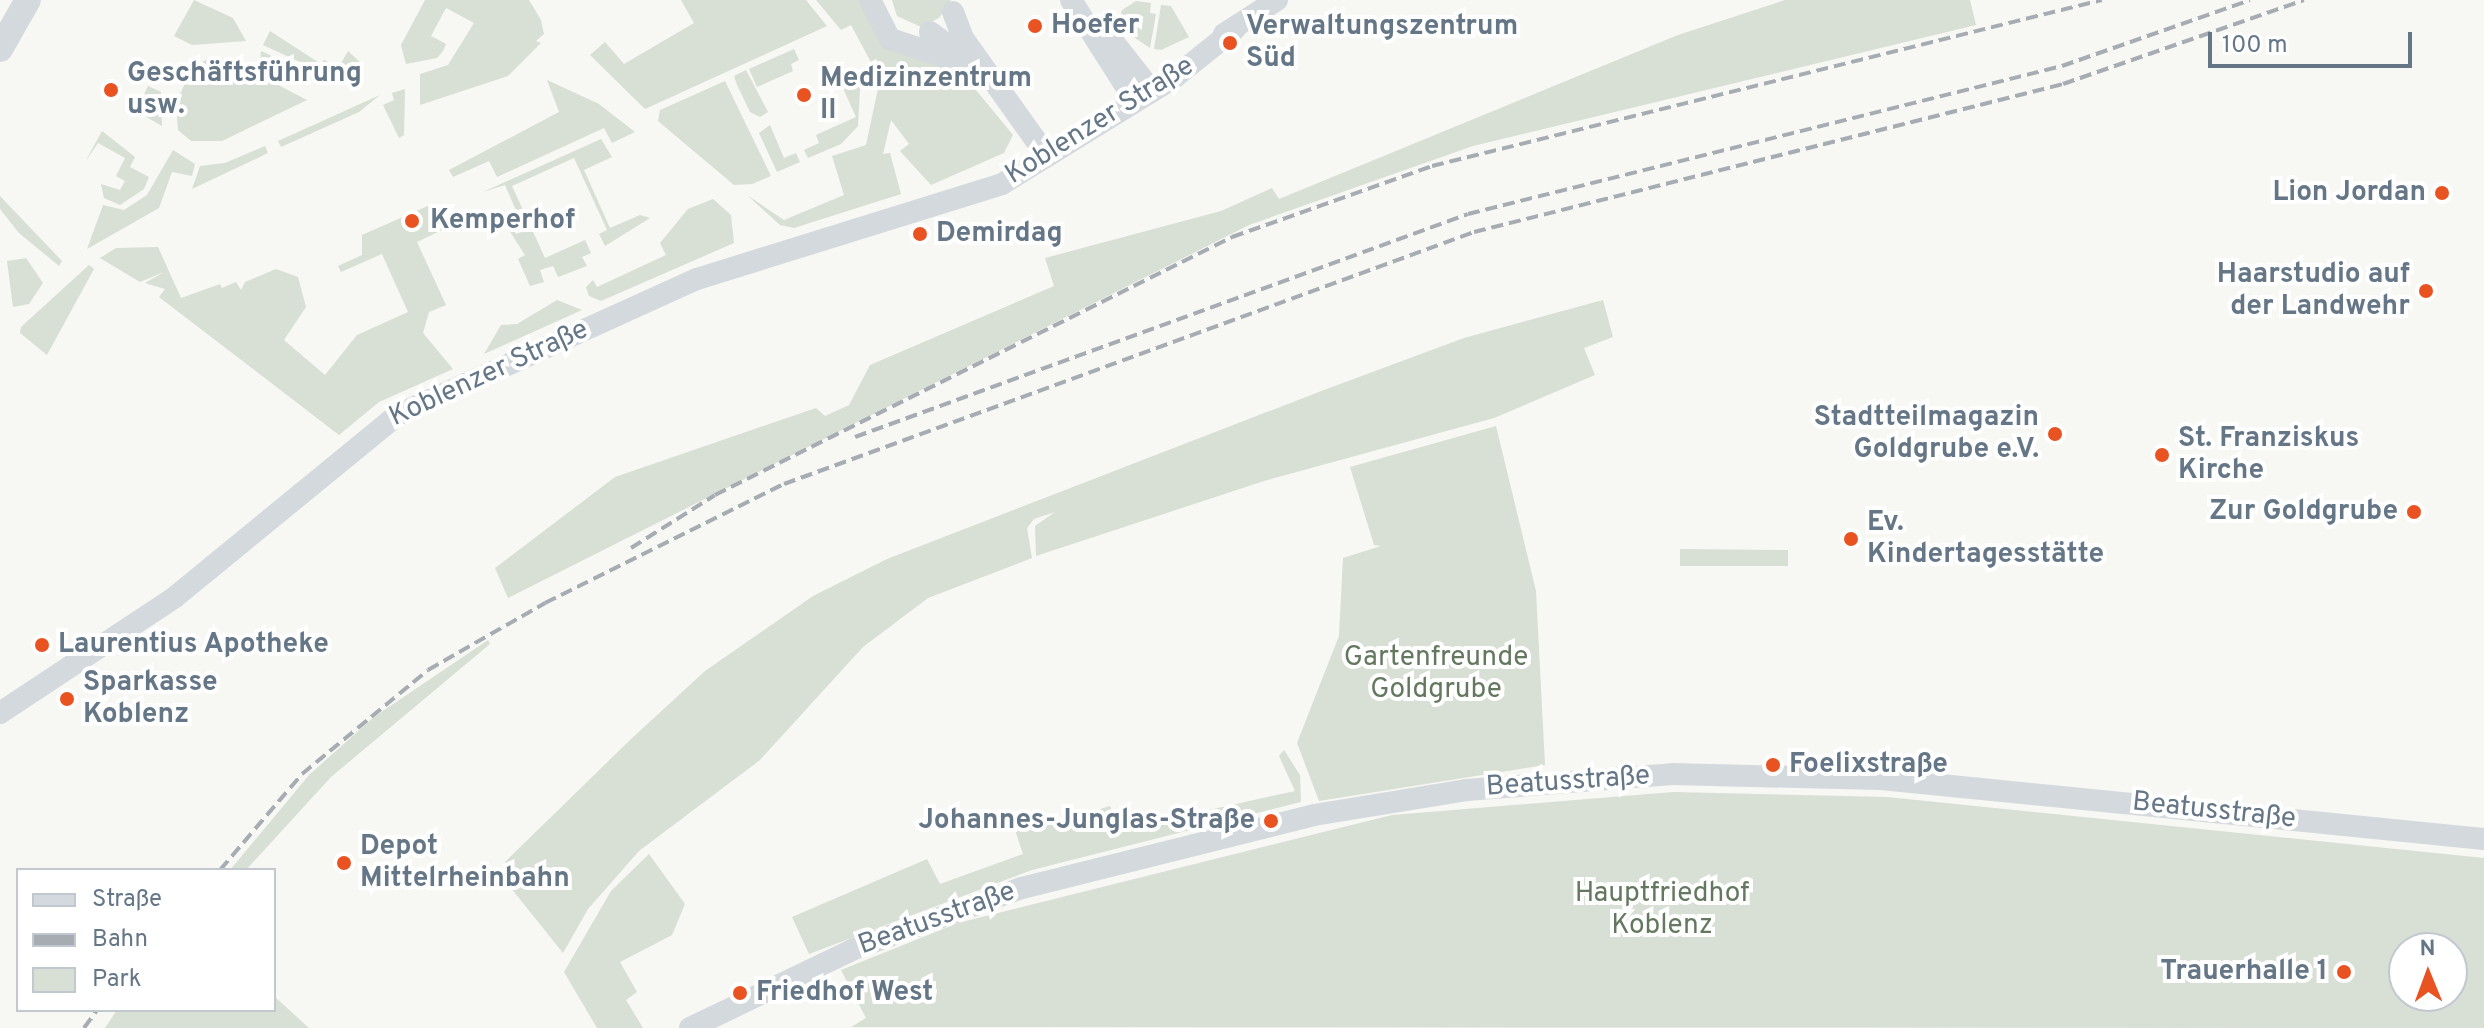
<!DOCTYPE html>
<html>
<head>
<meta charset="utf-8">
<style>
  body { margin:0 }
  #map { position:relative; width:2484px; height:1028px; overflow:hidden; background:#f7f7f3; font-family:Overpass,sans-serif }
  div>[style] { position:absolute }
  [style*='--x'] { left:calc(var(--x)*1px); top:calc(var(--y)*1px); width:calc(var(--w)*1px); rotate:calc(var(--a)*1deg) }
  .green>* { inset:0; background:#d8dfd4 }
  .secondary>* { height:22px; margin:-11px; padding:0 11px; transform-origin:11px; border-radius:11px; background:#d4d9dd }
  .primary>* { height:26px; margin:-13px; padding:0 13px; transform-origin:13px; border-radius:13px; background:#d4d9dd }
  .rail>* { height:4px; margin-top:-2px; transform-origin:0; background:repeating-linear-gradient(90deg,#a6acb2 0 12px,transparent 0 18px) }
  .dots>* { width:22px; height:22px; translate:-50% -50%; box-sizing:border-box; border:4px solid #fff; border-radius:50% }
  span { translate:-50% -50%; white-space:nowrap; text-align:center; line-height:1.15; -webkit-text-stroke:8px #fff; paint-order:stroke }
  .poi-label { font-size:28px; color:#657686; font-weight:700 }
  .left { translate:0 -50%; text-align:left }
  .right { translate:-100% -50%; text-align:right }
  .street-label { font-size:28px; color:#657686 }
  .park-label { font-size:28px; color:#647860 }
  .legend { position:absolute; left:16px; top:868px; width:260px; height:144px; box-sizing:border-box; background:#fff; border:2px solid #c1c8cf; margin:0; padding:10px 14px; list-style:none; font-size:24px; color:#657686 }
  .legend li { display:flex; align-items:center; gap:16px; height:40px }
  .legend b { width:40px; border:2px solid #c1c8cf }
  .north { position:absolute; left:2388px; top:932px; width:80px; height:80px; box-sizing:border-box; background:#fff; border:2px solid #c1c8cf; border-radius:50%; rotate:359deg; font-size:22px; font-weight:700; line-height:32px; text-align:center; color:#657686 }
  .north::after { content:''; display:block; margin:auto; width:28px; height:36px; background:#e95321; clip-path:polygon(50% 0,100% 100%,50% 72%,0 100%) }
  .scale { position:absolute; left:2208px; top:32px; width:204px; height:36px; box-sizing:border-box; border:4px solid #657686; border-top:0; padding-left:10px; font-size:24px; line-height:28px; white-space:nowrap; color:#657686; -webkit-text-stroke:6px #fff; paint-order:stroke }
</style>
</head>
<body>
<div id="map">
  <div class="green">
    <div style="clip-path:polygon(194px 0,233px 18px,246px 41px,192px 45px,174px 36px)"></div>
    <div style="clip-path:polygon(425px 0,529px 0,541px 20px,544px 34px,536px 41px,541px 43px,508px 76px,420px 105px,420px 74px,448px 65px,474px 23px,446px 8px,431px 36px,446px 44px,443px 51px,437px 58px,406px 64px,401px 45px)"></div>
    <div style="clip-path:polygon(681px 0,806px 0,827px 26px,645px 109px,590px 55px,605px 42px,624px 64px,694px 23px)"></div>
    <div style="clip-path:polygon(816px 0,864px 0,865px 9px,962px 73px,1013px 135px,1004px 153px,931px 185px,900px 151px,909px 144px,891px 120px,883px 154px,890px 153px,901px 194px,794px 228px,780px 225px,747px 195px,784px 220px,844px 195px,832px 156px,866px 145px,880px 79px,851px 25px,841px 30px)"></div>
    <div style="clip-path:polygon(892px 0,951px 0,939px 18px,921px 27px,897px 16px)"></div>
    <div style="clip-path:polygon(1785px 0,1970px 0,1976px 25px,1473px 146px,1249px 225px,508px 598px,495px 568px,615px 477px,816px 408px,825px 416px,849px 405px,870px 365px,1054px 286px,1045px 258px,1221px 211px,1272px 188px,1279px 199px,1678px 35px)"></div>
    <div style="clip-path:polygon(1136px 1px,1151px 3px,1150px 13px,1156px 14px,1150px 48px,1117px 26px,1122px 10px)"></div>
    <div style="clip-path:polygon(1161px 5px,1171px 6px,1189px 37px,1161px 50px,1154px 49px)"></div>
    <div style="clip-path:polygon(270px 31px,321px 64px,324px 60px,339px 67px,348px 51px,363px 65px,348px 79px,330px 65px,324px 73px,263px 45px)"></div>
    <div style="clip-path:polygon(794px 49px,799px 60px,791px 64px,793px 71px,757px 87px,749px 69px)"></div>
    <div style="clip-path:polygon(261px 51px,311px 74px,345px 85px,297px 77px,260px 60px)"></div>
    <div style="clip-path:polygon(210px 57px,228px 59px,307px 100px,222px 141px,191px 141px,178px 130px,176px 103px,191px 70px)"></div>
    <div style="clip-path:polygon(851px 67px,860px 89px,858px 126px,841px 144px,808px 158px,804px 150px,819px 143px,816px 135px,856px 117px,841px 84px,841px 71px)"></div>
    <div style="clip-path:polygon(746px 70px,768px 112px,760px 117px,750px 112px,737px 85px,734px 76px)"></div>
    <div style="clip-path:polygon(547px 80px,599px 104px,635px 132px,612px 143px,604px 128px,497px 177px,489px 161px,453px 177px,449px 170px,559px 112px)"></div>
    <div style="clip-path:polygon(725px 81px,771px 176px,752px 184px,734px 185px,658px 121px,660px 110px)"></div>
    <div style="clip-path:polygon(148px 86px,161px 92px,162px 126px,136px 111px)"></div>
    <div style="clip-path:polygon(405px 89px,404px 135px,399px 138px,383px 105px,394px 100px,392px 93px)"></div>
    <div style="clip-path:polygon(380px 95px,359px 112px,281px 147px,278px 141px)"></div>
    <div style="clip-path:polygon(770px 125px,784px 158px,796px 153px,800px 162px,777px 172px,759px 133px)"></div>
    <div style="clip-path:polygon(102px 131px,135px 157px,130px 167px,149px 177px,144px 189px,120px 205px,104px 198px,101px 184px,120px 190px,125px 181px,116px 176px,125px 158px,98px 143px,85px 162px)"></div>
    <div style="clip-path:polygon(601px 139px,612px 157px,584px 170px,610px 228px,640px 215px,650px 218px,605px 246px,599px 234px,607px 230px,574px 158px,512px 186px,545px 258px,585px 240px,591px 253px,582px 257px,587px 266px,558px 277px,553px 266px,540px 270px,544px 282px,530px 286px,518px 259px,525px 255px,498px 213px,504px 210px,516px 234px,525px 231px,505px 185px,483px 192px)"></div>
    <div style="clip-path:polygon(265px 146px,268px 153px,192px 189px,200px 166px,225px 163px)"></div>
    <div style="clip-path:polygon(173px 150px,195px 164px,192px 176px,172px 172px,159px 208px,87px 249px,103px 205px,124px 210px,147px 195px)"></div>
    <div style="clip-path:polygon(0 196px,62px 261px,59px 266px,19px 233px,0 209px)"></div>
    <div style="clip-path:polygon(713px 199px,731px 215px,734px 243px,601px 301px,589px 296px,586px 287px,593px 280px,597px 287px,666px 255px,660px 243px,688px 209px)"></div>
    <div style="clip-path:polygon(430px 205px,442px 230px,417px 242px,446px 305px,429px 312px,423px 333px,453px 369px,379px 402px,339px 435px,159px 297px,165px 289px,145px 283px,164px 272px,140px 282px,100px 258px,116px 248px,158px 247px,181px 298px,220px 284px,222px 288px,236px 282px,241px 290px,245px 282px,276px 269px,298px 277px,306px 307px,284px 340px,325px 375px,357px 335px,408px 312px,382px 254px,341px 272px,338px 266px,362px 255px,362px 235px)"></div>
    <div style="clip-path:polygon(26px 258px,43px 283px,29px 304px,13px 307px,7px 261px)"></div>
    <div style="clip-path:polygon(89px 265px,94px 269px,47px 355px,20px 333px,21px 327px)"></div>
    <div style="clip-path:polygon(557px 300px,582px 310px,484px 354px,501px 325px,517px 324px)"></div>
    <div style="clip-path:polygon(1603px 300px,1613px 337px,1584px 348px,1595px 375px,1494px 418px,1264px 481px,1036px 556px,1035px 526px,1055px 512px,1034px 519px,1027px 528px,1032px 558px,928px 598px,863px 647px,760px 760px,639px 851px,588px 909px,563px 953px,507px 883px,505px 862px,630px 740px,705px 671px,813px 596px,887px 559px,1324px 390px,1464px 338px)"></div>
    <div style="clip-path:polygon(1496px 426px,1536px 591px,1545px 765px,1319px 801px,1297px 743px,1339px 636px,1343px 558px,1381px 546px,1374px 545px,1350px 467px)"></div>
    <div style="clip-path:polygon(1680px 549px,1788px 550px,1788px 566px,1680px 566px)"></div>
    <div style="clip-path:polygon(488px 640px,490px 644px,331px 777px,246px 870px,230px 870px,309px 775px,374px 717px)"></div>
    <div style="clip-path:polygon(1284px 750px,1300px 775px,1301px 802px,1032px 870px,809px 954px,792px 917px,927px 859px,940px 884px,1023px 854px,1015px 830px,1053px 817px,1056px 822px,1110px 806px,1119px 830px,1295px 791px,1279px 756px)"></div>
    <div style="clip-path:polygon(evenodd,1673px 792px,1887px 797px,2484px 858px,2484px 1028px,851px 1027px,866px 1018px,841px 970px,958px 923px,1392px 815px,1673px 792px,2404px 948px,2452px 948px,2452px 996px,2404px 996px,2404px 948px)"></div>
    <div style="clip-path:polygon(649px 854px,685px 904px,672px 935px,620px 962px,637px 992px,626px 1000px,643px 1028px,597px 1028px,564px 972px,611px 891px)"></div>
    <div style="clip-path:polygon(274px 996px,309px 1028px,105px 1028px,117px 1010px,274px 1010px)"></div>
  </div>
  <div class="secondary">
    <div style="--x:870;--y:0;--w:44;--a:62.9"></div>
    <div style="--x:890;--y:39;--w:75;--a:17.9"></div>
    <div style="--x:1071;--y:0;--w:120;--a:57.6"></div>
    <div style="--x:953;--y:12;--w:28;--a:69"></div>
    <div style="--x:963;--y:38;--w:145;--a:54.6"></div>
    <div style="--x:930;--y:32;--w:42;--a:36.3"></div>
    <div style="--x:1224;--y:34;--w:63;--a:-32.7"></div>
    <div style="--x:1108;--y:35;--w:71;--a:51.8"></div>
    <div style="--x:0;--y:713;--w:210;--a:-33.5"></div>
    <div style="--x:175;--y:597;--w:287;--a:-39.3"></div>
    <div style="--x:397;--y:415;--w:329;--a:-24.4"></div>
    <div style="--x:697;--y:279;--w:319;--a:-17.3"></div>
    <div style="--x:1002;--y:184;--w:203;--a:-31.7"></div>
    <div style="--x:1175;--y:77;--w:77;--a:-38.7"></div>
    <div style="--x:690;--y:1028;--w:182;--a:-25.7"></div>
    <div style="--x:854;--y:949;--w:179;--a:-20"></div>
    <div style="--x:1022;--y:888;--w:301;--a:-14"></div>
    <div style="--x:1314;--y:815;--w:154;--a:-9.3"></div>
    <div style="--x:1466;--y:790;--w:207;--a:-4.4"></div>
    <div style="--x:1672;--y:774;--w:209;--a:1.4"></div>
    <div style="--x:1881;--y:779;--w:606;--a:5.68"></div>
  </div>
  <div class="primary">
    <div style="--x:0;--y:49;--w:56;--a:-60.3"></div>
  </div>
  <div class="rail">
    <div style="--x:855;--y:437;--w:652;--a:-19.99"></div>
    <div style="--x:1468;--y:214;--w:612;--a:-13.99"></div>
    <div style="--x:2062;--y:66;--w:199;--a:-19.3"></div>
    <div style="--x:631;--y:548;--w:99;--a:-32.2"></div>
    <div style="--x:715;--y:495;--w:578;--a:-26.52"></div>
    <div style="--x:1232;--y:237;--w:212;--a:-19.5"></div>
    <div style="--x:1432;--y:166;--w:690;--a:-13.92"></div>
    <div style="--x:220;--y:870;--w:126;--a:-49.5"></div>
    <div style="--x:302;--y:774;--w:163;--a:-39.5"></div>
    <div style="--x:428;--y:670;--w:135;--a:-29.8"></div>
    <div style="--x:545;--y:603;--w:267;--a:-26.5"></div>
    <div style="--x:784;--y:484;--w:735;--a:-20.06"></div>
    <div style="--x:1474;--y:232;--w:607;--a:-14.1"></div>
    <div style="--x:2063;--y:84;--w:255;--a:-19.2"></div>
    <div style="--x:84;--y:1028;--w:22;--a:-54"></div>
  </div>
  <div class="dots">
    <div style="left:1035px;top:26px;background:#e95321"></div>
    <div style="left:1230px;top:43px;background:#e95321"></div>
    <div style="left:111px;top:90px;background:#e95321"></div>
    <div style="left:804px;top:95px;background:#e95321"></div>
    <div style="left:2442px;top:193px;background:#e95321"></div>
    <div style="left:412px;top:221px;background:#e95321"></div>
    <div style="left:920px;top:234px;background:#e95321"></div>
    <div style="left:2426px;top:291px;background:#e95321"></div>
    <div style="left:2055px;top:434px;background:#e95321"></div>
    <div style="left:2162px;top:455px;background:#e95321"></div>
    <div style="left:2414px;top:512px;background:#e95321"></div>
    <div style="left:1851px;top:539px;background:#e95321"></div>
    <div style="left:42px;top:645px;background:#e95321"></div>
    <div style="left:67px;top:699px;background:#e95321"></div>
    <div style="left:1773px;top:765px;background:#e95321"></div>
    <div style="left:1271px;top:821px;background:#e95321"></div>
    <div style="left:344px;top:863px;background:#e95321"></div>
    <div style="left:2344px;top:972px;background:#e95321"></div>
    <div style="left:740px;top:993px;background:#e95321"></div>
  </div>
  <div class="poi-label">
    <span class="left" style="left:1051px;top:26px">Hoefer</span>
    <span class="left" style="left:1246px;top:43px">Verwaltungszentrum<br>Süd</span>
    <span class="left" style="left:127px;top:90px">Geschäftsführung<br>usw.</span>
    <span class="left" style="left:820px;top:95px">Medizinzentrum<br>II</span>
    <span class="right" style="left:2426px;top:193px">Lion Jordan</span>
    <span class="left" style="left:430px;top:221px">Kemperhof</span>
    <span class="left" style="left:936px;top:234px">Demirdag</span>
    <span class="right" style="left:2410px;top:291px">Haarstudio auf<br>der Landwehr</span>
    <span class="right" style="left:2039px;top:434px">Stadtteilmagazin<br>Goldgrube e.V.</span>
    <span class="left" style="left:2178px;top:455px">St. Franziskus<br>Kirche</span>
    <span class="right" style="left:2398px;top:512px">Zur Goldgrube</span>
    <span class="left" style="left:1867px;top:539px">Ev.<br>Kindertagesstätte</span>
    <span class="left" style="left:58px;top:645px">Laurentius Apotheke</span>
    <span class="left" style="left:83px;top:699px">Sparkasse<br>Koblenz</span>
    <span class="left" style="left:1789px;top:765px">Foelixstraße</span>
    <span class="right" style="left:1255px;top:821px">Johannes-Junglas-Straße</span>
    <span class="left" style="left:360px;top:863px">Depot<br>Mittelrheinbahn</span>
    <span class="right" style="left:2328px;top:972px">Trauerhalle 1</span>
    <span class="left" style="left:756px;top:993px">Friedhof West</span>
  </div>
  <div class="street-label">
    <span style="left:1100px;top:121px;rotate:-32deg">Koblenzer Straße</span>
    <span style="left:489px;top:374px;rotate:-25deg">Koblenzer Straße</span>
    <span style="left:1568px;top:782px;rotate:-4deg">Beatusstraße</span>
    <span style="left:2214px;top:811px;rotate:6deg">Beatusstraße</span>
    <span style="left:937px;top:919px;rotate:-20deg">Beatusstraße</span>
  </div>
  <div class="park-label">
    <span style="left:1436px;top:674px">Gartenfreunde<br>Goldgrube</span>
    <span style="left:1662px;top:910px">Hauptfriedhof<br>Koblenz</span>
  </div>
  <ul class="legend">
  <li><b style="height:10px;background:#d4d9dd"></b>Straße</li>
  <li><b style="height:10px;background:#a6acb2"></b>Bahn</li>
  <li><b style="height:22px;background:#d8dfd4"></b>Park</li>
  </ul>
  <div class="north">N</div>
  <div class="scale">100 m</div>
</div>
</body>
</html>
